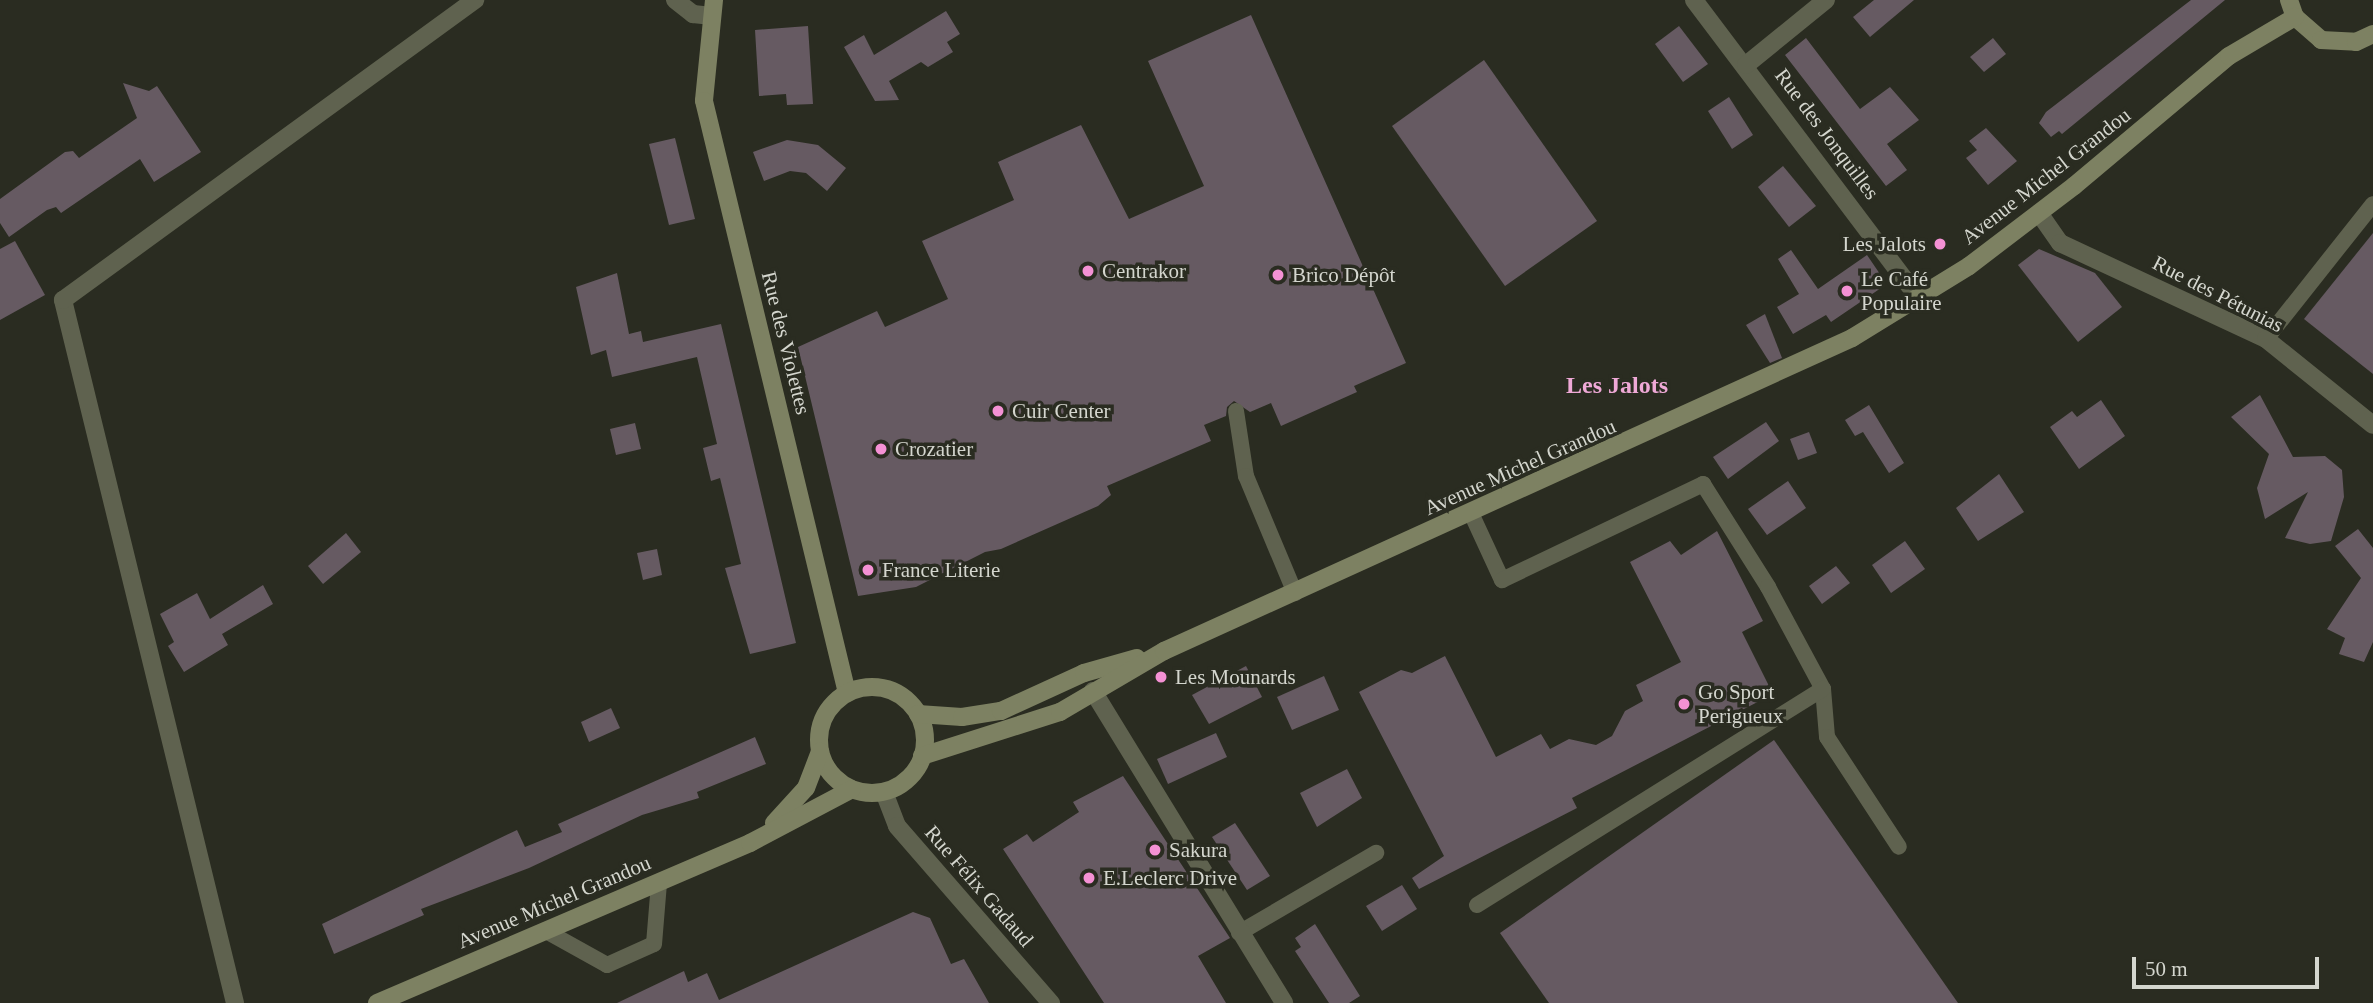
<!DOCTYPE html>
<html>
<head>
<meta charset="utf-8">
<style>
  body { margin:0 }
  #map { position:relative; width:2373px; height:1003px; overflow:hidden; background:#2a2c21; font-family:"Times New Roman",serif }
  div>[style] { position:absolute }
  [style*='--x'] { left:calc(var(--x)*1px); top:calc(var(--y)*1px); width:calc(var(--w)*1px); rotate:calc(var(--a)*1deg) }
  .building>* { inset:0; background:#665a62 }
  .lane>* { height:16px; margin:-8px; padding:0 8px; transform-origin:8px; border-radius:8px; background:#5f624f }
  .street>* { height:18px; margin:-9px; padding:0 9px; transform-origin:9px; border-radius:9px; background:#5f624f }
  .secondary>* { height:18px; margin:-9px; padding:0 9px; transform-origin:9px; border-radius:9px; background:#7d8162 }
  .secondary>.ring { margin:-9px; padding:0; box-sizing:content-box; background:none; border:18px solid #7d8162; border-radius:50% }
  .dots>* { width:19px; height:19px; translate:-50% -50%; box-sizing:border-box; border:4px solid #2a2c21; border-radius:50% }
  span { translate:-50% -50%; white-space:nowrap; text-align:center; line-height:1.15; -webkit-text-stroke:7px #2a2c21; paint-order:stroke }
  .street-label { font-size:21px; color:#d4d6ce }
  .poi-label { font-size:21px; color:#d4d6ce }
  .right { translate:-100% -50%; text-align:right }
  .left { translate:0 -50%; text-align:left }
  .quarter-label { font-size:24px; color:#efa9d7; font-weight:700 }
  .scale { position:absolute; left:2132px; top:957px; width:187px; height:32px; box-sizing:border-box; border:4px solid #d4d6ce; border-top:0; padding-left:9px; font-size:21px; line-height:24px; white-space:nowrap; color:#d4d6ce; -webkit-text-stroke:5px #2a2c21; paint-order:stroke }
</style>
</head>
<body>
<div id="map">
  <div class="building">
    <div style="clip-path:polygon(1874px 0,1914px 0,1870px 37px,1853px 17px)"></div>
    <div style="clip-path:polygon(2191px 0,2225px 0,2062px 134px,2059px 131px,2051px 137px,2039px 123px,2046px 112px)"></div>
    <div style="clip-path:polygon(946px 11px,960px 34px,947px 42px,953px 52px,928px 67px,921px 62px,889px 81px,899px 100px,875px 101px,844px 47px,864px 35px,874px 55px)"></div>
    <div style="clip-path:polygon(1251px 15px,1406px 363px,1354px 386px,1357px 392px,1281px 426px,1271px 403px,1250px 412px,1234px 401px,1227px 407px,1226px 416px,1204px 425px,1211px 441px,1107px 486px,1111px 495px,1098px 506px,1001px 549px,985px 552px,916px 587px,858px 596px,798px 347px,877px 311px,885px 327px,948px 299px,922px 241px,1014px 200px,998px 162px,1081px 125px,1129px 219px,1204px 186px,1148px 61px)"></div>
    <div style="clip-path:polygon(808px 26px,813px 104px,787px 105px,786px 94px,759px 96px,755px 30px)"></div>
    <div style="clip-path:polygon(1679px 26px,1708px 64px,1683px 82px,1655px 44px)"></div>
    <div style="clip-path:polygon(1806px 38px,1860px 109px,1890px 87px,1919px 120px,1887px 144px,1907px 170px,1886px 186px,1785px 55px)"></div>
    <div style="clip-path:polygon(1993px 38px,2006px 54px,1984px 72px,1970px 57px)"></div>
    <div style="clip-path:polygon(1484px 60px,1597px 221px,1505px 286px,1392px 126px)"></div>
    <div style="clip-path:polygon(123px 83px,149px 91px,157px 86px,201px 152px,154px 182px,140px 159px,61px 213px,56px 207px,47px 210px,9px 237px,0 223px,0 199px,65px 152px,73px 151px,79px 158px,137px 118px)"></div>
    <div style="clip-path:polygon(1729px 97px,1753px 135px,1732px 149px,1708px 111px)"></div>
    <div style="clip-path:polygon(1986px 128px,2017px 161px,1988px 185px,1966px 158px,1977px 150px,1969px 141px)"></div>
    <div style="clip-path:polygon(675px 138px,695px 219px,669px 225px,649px 144px)"></div>
    <div style="clip-path:polygon(787px 140px,818px 145px,846px 168px,827px 191px,806px 173px,790px 171px,764px 181px,753px 152px)"></div>
    <div style="clip-path:polygon(1783px 166px,1816px 206px,1789px 227px,1758px 187px)"></div>
    <div style="clip-path:polygon(2373px 233px,2373px 374px,2304px 319px)"></div>
    <div style="clip-path:polygon(15px 241px,45px 295px,0 320px,0 249px)"></div>
    <div style="clip-path:polygon(2039px 249px,2095px 273px,2122px 307px,2078px 342px,2018px 265px)"></div>
    <div style="clip-path:polygon(1791px 250px,1818px 289px,1867px 255px,1882px 277px,1881px 288px,1831px 322px,1826px 315px,1793px 334px,1777px 307px,1799px 294px,1778px 259px)"></div>
    <div style="clip-path:polygon(617px 273px,629px 334px,641px 331px,643px 342px,721px 324px,796px 643px,750px 654px,725px 568px,741px 564px,720px 478px,711px 481px,703px 448px,717px 444px,697px 357px,612px 377px,606px 350px,591px 355px,576px 287px)"></div>
    <div style="clip-path:polygon(1765px 314px,1782px 358px,1770px 363px,1746px 325px)"></div>
    <div style="clip-path:polygon(2260px 395px,2293px 457px,2325px 456px,2342px 470px,2344px 497px,2331px 541px,2310px 544px,2285px 538px,2308px 492px,2265px 519px,2257px 488px,2269px 454px,2231px 417px)"></div>
    <div style="clip-path:polygon(2101px 400px,2125px 436px,2079px 469px,2050px 427px,2072px 411px,2077px 417px)"></div>
    <div style="clip-path:polygon(1869px 405px,1904px 463px,1889px 473px,1863px 432px,1855px 436px,1845px 420px)"></div>
    <div style="clip-path:polygon(1766px 422px,1779px 441px,1728px 479px,1713px 457px)"></div>
    <div style="clip-path:polygon(635px 423px,641px 449px,616px 455px,610px 429px)"></div>
    <div style="clip-path:polygon(1809px 432px,1817px 453px,1798px 460px,1790px 439px)"></div>
    <div style="clip-path:polygon(1999px 474px,2024px 512px,1978px 541px,1956px 508px)"></div>
    <div style="clip-path:polygon(1788px 481px,1806px 508px,1767px 535px,1748px 509px)"></div>
    <div style="clip-path:polygon(2358px 529px,2373px 548px,2373px 642px,2364px 662px,2339px 654px,2345px 638px,2327px 629px,2361px 578px,2335px 546px)"></div>
    <div style="clip-path:polygon(1717px 531px,1763px 621px,1742px 632px,1773px 694px,1572px 798px,1577px 808px,1419px 889px,1412px 878px,1444px 856px,1359px 692px,1401px 670px,1412px 673px,1445px 656px,1496px 757px,1541px 734px,1550px 749px,1569px 739px,1596px 745px,1612px 736px,1625px 711px,1643px 701px,1636px 685px,1681px 662px,1630px 562px,1670px 541px,1681px 555px)"></div>
    <div style="clip-path:polygon(346px 533px,361px 552px,323px 584px,308px 566px)"></div>
    <div style="clip-path:polygon(1905px 541px,1925px 569px,1891px 593px,1872px 565px)"></div>
    <div style="clip-path:polygon(657px 549px,662px 575px,643px 580px,637px 553px)"></div>
    <div style="clip-path:polygon(1836px 566px,1850px 583px,1822px 604px,1809px 586px)"></div>
    <div style="clip-path:polygon(263px 585px,273px 604px,222px 634px,228px 645px,184px 672px,168px 646px,174px 642px,160px 614px,197px 593px,210px 619px)"></div>
    <div style="clip-path:polygon(1246px 666px,1262px 697px,1209px 724px,1192px 695px)"></div>
    <div style="clip-path:polygon(1324px 676px,1339px 710px,1292px 730px,1277px 697px)"></div>
    <div style="clip-path:polygon(611px 708px,620px 728px,589px 742px,581px 722px)"></div>
    <div style="clip-path:polygon(1216px 733px,1227px 757px,1168px 784px,1157px 759px)"></div>
    <div style="clip-path:polygon(755px 737px,766px 764px,697px 792px,699px 798px,642px 815px,529px 868px,421px 909px,424px 915px,334px 954px,322px 924px,517px 830px,525px 847px,562px 832px,558px 824px)"></div>
    <div style="clip-path:polygon(1774px 740px,1958px 1003px,1549px 1003px,1500px 933px)"></div>
    <div style="clip-path:polygon(1347px 769px,1362px 798px,1317px 827px,1300px 793px)"></div>
    <div style="clip-path:polygon(1123px 776px,1230px 938px,1198px 956px,1226px 1003px,1104px 1003px,1003px 849px,1027px 834px,1033px 842px,1079px 812px,1073px 802px)"></div>
    <div style="clip-path:polygon(1235px 823px,1270px 876px,1247px 890px,1212px 837px)"></div>
    <div style="clip-path:polygon(1402px 885px,1417px 909px,1382px 931px,1366px 906px)"></div>
    <div style="clip-path:polygon(913px 912px,930px 918px,951px 964px,964px 959px,989px 1003px,617px 1003px,684px 971px,688px 982px,707px 973px,719px 1000px)"></div>
    <div style="clip-path:polygon(1315px 924px,1360px 996px,1349px 1003px,1329px 1003px,1295px 951px,1301px 947px,1295px 938px)"></div>
  </div>
  <div class="lane">
    <div style="--x:2266;--y:339;--w:172;--a:-51.6"></div>
    <div style="--x:1236;--y:411;--w:66;--a:81.3"></div>
    <div style="--x:1246;--y:476;--w:127;--a:67.3"></div>
    <div style="--x:1471;--y:513;--w:74;--a:65.2"></div>
    <div style="--x:1502;--y:580;--w:223;--a:-25.5"></div>
    <div style="--x:1703;--y:484;--w:122;--a:57.7"></div>
    <div style="--x:1768;--y:587;--w:116;--a:61.7"></div>
    <div style="--x:1823;--y:689;--w:48;--a:85.2"></div>
    <div style="--x:1827;--y:737;--w:131;--a:56.8"></div>
    <div style="--x:1477;--y:905;--w:408;--a:-32"></div>
    <div style="--x:546;--y:931;--w:70;--a:29.1"></div>
    <div style="--x:607;--y:965;--w:51;--a:-24.1"></div>
    <div style="--x:654;--y:944;--w:61;--a:-85.3"></div>
    <div style="--x:1239;--y:933;--w:159;--a:-30.3"></div>
  </div>
  <div class="street">
    <div style="--x:675;--y:0;--w:23;--a:38"></div>
    <div style="--x:693;--y:14;--w:19;--a:6"></div>
    <div style="--x:1694;--y:0;--w:374;--a:53"></div>
    <div style="--x:1746;--y:65;--w:103;--a:-39.1"></div>
    <div style="--x:2039;--y:213;--w:37;--a:55"></div>
    <div style="--x:2060;--y:243;--w:227;--a:25"></div>
    <div style="--x:2266;--y:339;--w:137;--a:38.8"></div>
    <div style="--x:1093;--y:691;--w:366;--a:58.5"></div>
    <div style="--x:884;--y:792;--w:36;--a:69"></div>
    <div style="--x:897;--y:826;--w:235;--a:49"></div>
    <div style="--x:235;--y:1003;--w:724;--a:-103.75"></div>
    <div style="--x:63;--y:300;--w:510;--a:-36.06"></div>
  </div>
  <div class="secondary">
    <div style="--x:714;--y:0;--w:101;--a:95.7"></div>
    <div style="--x:704;--y:101;--w:609;--a:76.42"></div>
    <div style="--x:2289;--y:0;--w:18;--a:71"></div>
    <div style="--x:2295;--y:17;--w:35;--a:41"></div>
    <div style="--x:2321;--y:40;--w:35;--a:3"></div>
    <div style="--x:2356;--y:42;--w:19;--a:-25"></div>
    <div class="ring" style="left:819px;top:687px;width:88px;height:88px"></div>
    <div style="--x:918;--y:714;--w:44;--a:3.9"></div>
    <div style="--x:962;--y:717;--w:39;--a:-9"></div>
    <div style="--x:1001;--y:711;--w:91;--a:-24.6"></div>
    <div style="--x:1084;--y:673;--w:55;--a:-15.8"></div>
    <div style="--x:922;--y:756;--w:145;--a:-17.7"></div>
    <div style="--x:1060;--y:712;--w:121;--a:-30.4"></div>
    <div style="--x:1164;--y:651;--w:756;--a:-24.46"></div>
    <div style="--x:1852;--y:338;--w:137;--a:-31.6"></div>
    <div style="--x:1969;--y:266;--w:132;--a:-37.3"></div>
    <div style="--x:2074;--y:186;--w:202;--a:-40"></div>
    <div style="--x:2229;--y:56;--w:77;--a:-30.6"></div>
    <div style="--x:774;--y:823;--w:47;--a:-47.6"></div>
    <div style="--x:806;--y:788;--w:39;--a:-69"></div>
    <div style="--x:377;--y:1003;--w:406;--a:-23.2"></div>
    <div style="--x:750;--y:843;--w:115;--a:-27.9"></div>
  </div>
  <div class="dots">
    <div style="left:1940px;top:244px;background:#f491d4"></div>
    <div style="left:1088px;top:271px;background:#f491d4"></div>
    <div style="left:1278px;top:275px;background:#f491d4"></div>
    <div style="left:1847px;top:291px;background:#f491d4"></div>
    <div style="left:998px;top:411px;background:#f491d4"></div>
    <div style="left:881px;top:449px;background:#f491d4"></div>
    <div style="left:868px;top:570px;background:#f491d4"></div>
    <div style="left:1161px;top:677px;background:#f491d4"></div>
    <div style="left:1684px;top:704px;background:#f491d4"></div>
    <div style="left:1155px;top:850px;background:#f491d4"></div>
    <div style="left:1089px;top:878px;background:#f491d4"></div>
  </div>
  <div class="street-label">
    <span style="left:1827px;top:134px;rotate:53deg">Rue des Jonquilles</span>
    <span style="left:2046px;top:176px;rotate:-38deg">Avenue Michel Grandou</span>
    <span style="left:2218px;top:294px;rotate:27deg">Rue des Pétunias</span>
    <span style="left:786px;top:343px;rotate:76deg">Rue des Violettes</span>
    <span style="left:1520px;top:467px;rotate:-24deg">Avenue Michel Grandou</span>
    <span style="left:979px;top:886px;rotate:49deg">Rue Félix Gadaud</span>
    <span style="left:554px;top:902px;rotate:-23deg">Avenue Michel Grandou</span>
  </div>
  <div class="poi-label">
    <span class="right" style="left:1926px;top:244px">Les Jalots</span>
    <span class="left" style="left:1102px;top:271px">Centrakor</span>
    <span class="left" style="left:1292px;top:275px">Brico Dépôt</span>
    <span class="left" style="left:1861px;top:291px">Le Café<br>Populaire</span>
    <span class="left" style="left:1012px;top:411px">Cuir Center</span>
    <span class="left" style="left:895px;top:449px">Crozatier</span>
    <span class="left" style="left:882px;top:570px">France Literie</span>
    <span class="left" style="left:1175px;top:677px">Les Mounards</span>
    <span class="left" style="left:1698px;top:704px">Go Sport<br>Perigueux</span>
    <span class="left" style="left:1169px;top:850px">Sakura</span>
    <span class="left" style="left:1103px;top:878px">E.Leclerc Drive</span>
  </div>
  <div class="quarter-label">
    <span style="left:1617px;top:386px">Les Jalots</span>
  </div>
  <div class="scale">50 m</div>
</div>
</body>
</html>
